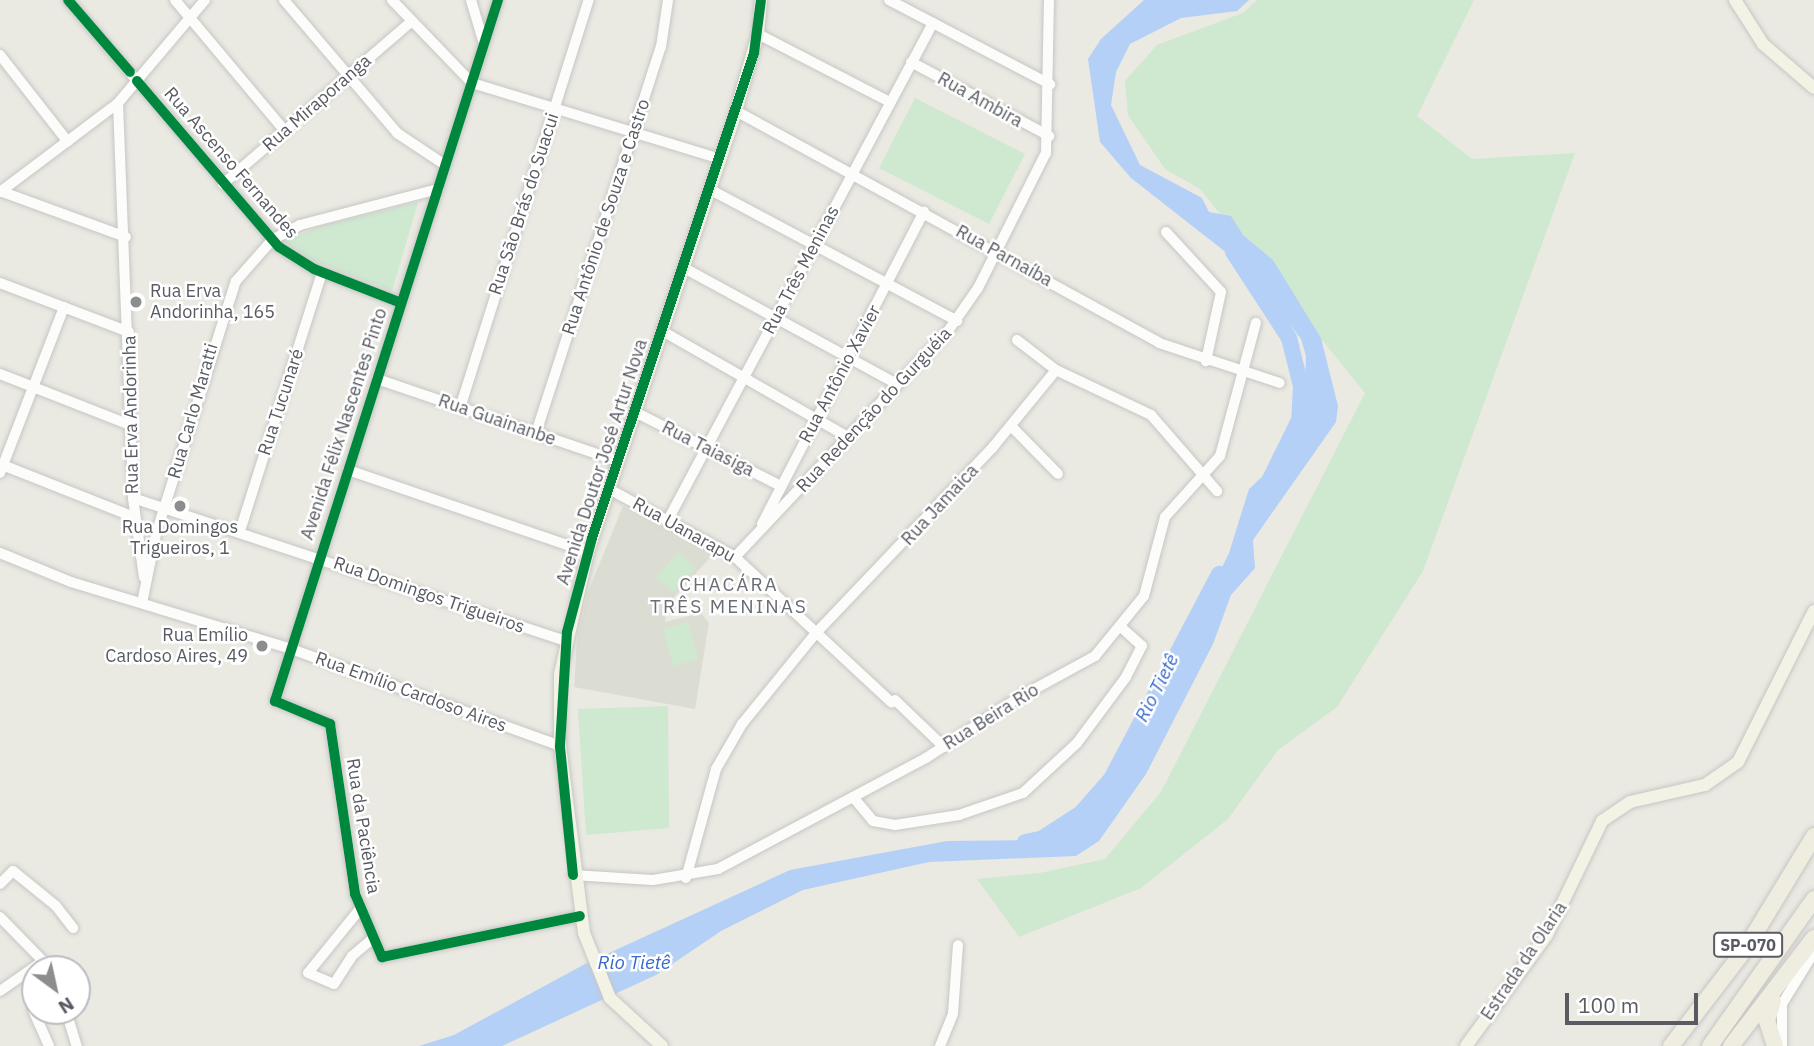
<!DOCTYPE html>
<html>
<head>
<meta charset="utf-8">
<style>
  body { margin:0 }
  #map { position:relative; width:1814px; height:1046px; overflow:hidden; background:#eae9e2; font-family:"IBM Plex Sans",sans-serif }
  div>[style] { position:absolute }
  [style*='--x'] { left:calc(var(--x)*1px); top:calc(var(--y)*1px); width:calc(var(--w)*1px); rotate:calc(var(--a)*1deg) }
  .education>* { inset:0; background:#dcddd2 }
  .green>* { inset:0; background:#cfe8d0 }
  .water>* { inset:0; background:#b5d0f6 }
  .river>* { height:16px; margin:-8px; padding:0 8px; transform-origin:8px; border-radius:8px; background:#b5d0f6 }
  .roads { filter:drop-shadow(0 0 2px #c7c6c5) drop-shadow(0 0 2px #c7c6c5) }
  .minor>* { height:10px; margin:-5px; padding:0 5px; transform-origin:5px; border-radius:5px; background:#fcfcfb }
  .major>* { height:12px; margin:-6px; padding:0 6px; transform-origin:6px; border-radius:6px; background:#f2f2e5 }
  .highway>* { height:16px; margin:-8px; padding:0 8px; transform-origin:8px; border-radius:8px; background:#eeeddf }
  .cycleway>* { height:10px; margin:-5px; padding:0 5px; transform-origin:5px; border-radius:5px; background:#00873e }
  .dots>* { width:19px; height:19px; translate:-50% -50%; box-sizing:border-box; border:4px solid #fff; border-radius:50% }
  span { translate:-50% -50%; white-space:nowrap; text-align:center; line-height:1.15; -webkit-text-stroke:5px #fff; paint-order:stroke }
  .shield-label span { padding:2px 5px; background:#fff; border:2px solid; border-radius:5px; -webkit-text-stroke-width:0 }
  .shield-label { font-size:16px; color:#585b62; font-weight:700 }
  .street-label { font-size:18px; color:#585b62 }
  .poi-label { font-size:18px; color:#585b62 }
  .left { translate:0 -50%; text-align:left }
  .right { translate:-100% -50%; text-align:right }
  .neighbourhood-label { font-size:19px; color:#696d74; letter-spacing:2px }
  .water-label { font-size:19px; color:#3768cb; font-style:italic }
  .north { position:absolute; left:21px; top:955px; width:70px; height:70px; box-sizing:border-box; background:#fff; border:2px solid #bcbdc0; border-radius:50%; rotate:147deg; font-size:19px; font-weight:700; line-height:28px; text-align:center; color:#585b62 }
  .north::after { content:''; display:block; margin:auto; width:24px; height:32px; background:#8b8d8f; clip-path:polygon(50% 0,100% 100%,50% 72%,0 100%) }
  .scale { position:absolute; left:1565px; top:993px; width:133px; height:32px; box-sizing:border-box; border:4px solid #585b62; border-top:0; padding-left:9px; font-size:21px; line-height:24px; white-space:nowrap; color:#585b62; -webkit-text-stroke:5px #fff; paint-order:stroke }
</style>
</head>
<body>
<div id="map">
  <div class="education">
    <div style="clip-path:polygon(623px 506px,716px 551px,666px 606px,665px 622px,701px 613px,709px 623px,695px 709px,574px 687px,577px 640px,588px 592px)"></div>
  </div>
  <div class="green">
    <div style="clip-path:polygon(1257px 0,1474px 0,1417px 116px,1472px 159px,1575px 153px,1423px 571px,1337px 707px,1278px 750px,1228px 819px,1141px 888px,1019px 937px,977px 879px,1040px 873px,1105px 859px,1161px 792px,1365px 393px,1200px 189px,1165px 169px,1128px 115px,1125px 81px,1157px 45px,1243px 13px)"></div>
    <div style="clip-path:polygon(915px 98px,1025px 154px,989px 224px,879px 168px)"></div>
    <div style="clip-path:polygon(418px 202px,392px 291px,315px 261px,285px 242px,317px 227px)"></div>
    <div style="clip-path:polygon(679px 552px,696px 568px,673px 592px,656px 577px)"></div>
    <div style="clip-path:polygon(688px 622px,698px 659px,673px 666px,663px 629px)"></div>
    <div style="clip-path:polygon(668px 706px,669px 828px,586px 835px,578px 709px)"></div>
  </div>
  <div class="water">
    <div style="clip-path:polygon(1144px 0,1249px 0,1237px 11px,1181px 18px,1130px 44px,1116px 72px,1111px 105px,1140px 165px,1202px 198px,1209px 212px,1231px 216px,1243px 235px,1273px 260px,1321px 338px,1338px 406px,1336px 422px,1253px 540px,1255px 568px,1231px 595px,1213px 644px,1146px 774px,1099px 841px,1076px 856px,929px 862px,803px 890px,721px 931px,656px 975px,502px 1046px,419px 1046px,454px 1035px,585px 964px,790px 870px,947px 841px,1050px 840px,1074px 826px,1086px 804px,1112px 784px,1123px 744px,1140px 736px,1229px 553px,1249px 489px,1281px 459px,1304px 413px,1306px 356px,1301px 339px,1246px 268px,1131px 178px,1100px 142px,1088px 59px,1101px 39px)"></div>
  </div>
  <div class="river">
    <div style="--x:1233;--y:252;--w:103;--a:56.9"></div>
    <div style="--x:1289;--y:338;--w:49;--a:76"></div>
    <div style="--x:1301;--y:386;--w:34;--a:93"></div>
    <div style="--x:1299;--y:420;--w:68;--a:116.2"></div>
    <div style="--x:1025;--y:842;--w:16;--a:-11"></div>
    <div style="--x:1041;--y:839;--w:48;--a:-33"></div>
    <div style="--x:1081;--y:813;--w:45;--a:-48.6"></div>
    <div style="--x:1111;--y:779;--w:232;--a:-62.2"></div>
  </div>
  <div class="roads">
    <div class="minor">
      <div style="--x:68;--y:0;--w:325;--a:49.5"></div>
      <div style="--x:279;--y:247;--w:41;--a:32.2"></div>
      <div style="--x:314;--y:269;--w:93;--a:21.3"></div>
      <div style="--x:175;--y:0;--w:171;--a:50"></div>
      <div style="--x:284;--y:0;--w:175;--a:49.6"></div>
      <div style="--x:397;--y:133;--w:58;--a:33.7"></div>
      <div style="--x:392;--y:0;--w:115;--a:46.1"></div>
      <div style="--x:472;--y:83;--w:260;--a:17"></div>
      <div style="--x:471;--y:0;--w:46;--a:73.5"></div>
      <div style="--x:498;--y:0;--w:736;--a:107.65"></div>
      <div style="--x:275;--y:701;--w:60;--a:22.7"></div>
      <div style="--x:330;--y:724;--w:172;--a:81.6"></div>
      <div style="--x:355;--y:894;--w:69;--a:66.8"></div>
      <div style="--x:382;--y:957;--w:202;--a:-11.7"></div>
      <div style="--x:889;--y:0;--w:182;--a:27.6"></div>
      <div style="--x:758;--y:34;--w:148;--a:27.3"></div>
      <div style="--x:0;--y:55;--w:110;--a:52"></div>
      <div style="--x:911;--y:62;--w:157;--a:28.2"></div>
      <div style="--x:118;--y:103;--w:395;--a:87.8"></div>
      <div style="--x:133;--y:498;--w:80;--a:82.1"></div>
      <div style="--x:736;--y:111;--w:482;--a:28.7"></div>
      <div style="--x:1159;--y:343;--w:127;--a:18.3"></div>
      <div style="--x:223;--y:184;--w:248;--a:-40.8"></div>
      <div style="--x:711;--y:190;--w:279;--a:28"></div>
      <div style="--x:0;--y:191;--w:134;--a:20.1"></div>
      <div style="--x:0;--y:192;--w:148;--a:-37"></div>
      <div style="--x:118;--y:103;--w:135;--a:-49.8"></div>
      <div style="--x:1166;--y:232;--w:81;--a:47.5"></div>
      <div style="--x:1221;--y:292;--w:71;--a:102.3"></div>
      <div style="--x:686;--y:269;--w:240;--a:28.6"></div>
      <div style="--x:0;--y:283;--w:138;--a:20.8"></div>
      <div style="--x:664;--y:332;--w:212;--a:29.7"></div>
      <div style="--x:1017;--y:340;--w:49;--a:37.6"></div>
      <div style="--x:1056;--y:370;--w:105;--a:25.3"></div>
      <div style="--x:1151;--y:415;--w:101;--a:49"></div>
      <div style="--x:0;--y:374;--w:140;--a:21.4"></div>
      <div style="--x:377;--y:379;--w:255;--a:18.8"></div>
      <div style="--x:460;--y:408;--w:428;--a:-72.5"></div>
      <div style="--x:635;--y:412;--w:164;--a:26.9"></div>
      <div style="--x:1011;--y:426;--w:67;--a:45.6"></div>
      <div style="--x:536;--y:433;--w:406;--a:-72.1"></div>
      <div style="--x:661;--y:47;--w:48;--a:-81.5"></div>
      <div style="--x:0;--y:464;--w:144;--a:21.6"></div>
      <div style="--x:348;--y:470;--w:254;--a:18.9"></div>
      <div style="--x:0;--y:473;--w:178;--a:-68.9"></div>
      <div style="--x:609;--y:489;--w:143;--a:28.4"></div>
      <div style="--x:735;--y:557;--w:214;--a:42.9"></div>
      <div style="--x:133;--y:498;--w:455;--a:18.3"></div>
      <div style="--x:669;--y:518;--w:561;--a:-61.93"></div>
      <div style="--x:762;--y:524;--w:352;--a:-62.6"></div>
      <div style="--x:240;--y:531;--w:271;--a:-72.4"></div>
      <div style="--x:0;--y:553;--w:77;--a:22.2"></div>
      <div style="--x:71;--y:582;--w:230;--a:16.9"></div>
      <div style="--x:291;--y:649;--w:286;--a:19.8"></div>
      <div style="--x:735;--y:557;--w:311;--a:-46.7"></div>
      <div style="--x:948;--y:331;--w:52;--a:-55.1"></div>
      <div style="--x:978;--y:288;--w:151;--a:-63.3"></div>
      <div style="--x:1046;--y:153;--w:153;--a:-88.9"></div>
      <div style="--x:142;--y:603;--w:70;--a:-78.5"></div>
      <div style="--x:156;--y:534;--w:265;--a:-72.5"></div>
      <div style="--x:236;--y:281;--w:55;--a:-48.7"></div>
      <div style="--x:272;--y:240;--w:32;--a:-28"></div>
      <div style="--x:300;--y:225;--w:143;--a:-14.6"></div>
      <div style="--x:895;--y:700;--w:68;--a:43.8"></div>
      <div style="--x:853;--y:797;--w:31;--a:50"></div>
      <div style="--x:873;--y:821;--w:22;--a:10"></div>
      <div style="--x:895;--y:825;--w:65;--a:-8.9"></div>
      <div style="--x:959;--y:815;--w:68;--a:-19"></div>
      <div style="--x:1023;--y:793;--w:74;--a:-42.8"></div>
      <div style="--x:1077;--y:743;--w:82;--a:-53.4"></div>
      <div style="--x:1126;--y:677;--w:35;--a:-63"></div>
      <div style="--x:1142;--y:646;--w:27;--a:-138"></div>
      <div style="--x:573;--y:875;--w:80;--a:3.6"></div>
      <div style="--x:653;--y:880;--w:66;--a:-9.6"></div>
      <div style="--x:718;--y:869;--w:236;--a:-28.1"></div>
      <div style="--x:926;--y:758;--w:110;--a:-33.1"></div>
      <div style="--x:1018;--y:698;--w:88;--a:-28.6"></div>
      <div style="--x:1095;--y:656;--w:77;--a:-50.8"></div>
      <div style="--x:1144;--y:596;--w:82;--a:-75.1"></div>
      <div style="--x:1165;--y:517;--w:82;--a:-48"></div>
      <div style="--x:1220;--y:456;--w:138;--a:-74.9"></div>
      <div style="--x:686;--y:878;--w:113;--a:-74.6"></div>
      <div style="--x:716;--y:769;--w:52;--a:-60"></div>
      <div style="--x:742;--y:724;--w:117;--a:-50.9"></div>
      <div style="--x:816;--y:633;--w:257;--a:-46.4"></div>
      <div style="--x:993;--y:447;--w:99;--a:-50.7"></div>
      <div style="--x:0;--y:884;--w:18;--a:-45"></div>
      <div style="--x:13;--y:871;--w:55;--a:39.1"></div>
      <div style="--x:56;--y:906;--w:28;--a:52"></div>
      <div style="--x:360;--y:909;--w:82;--a:129.1"></div>
      <div style="--x:308;--y:973;--w:28;--a:23"></div>
      <div style="--x:334;--y:984;--w:33;--a:-57"></div>
      <div style="--x:352;--y:956;--w:26;--a:-40"></div>
      <div style="--x:0;--y:917;--w:62;--a:45.7"></div>
      <div style="--x:43;--y:961;--w:52;--a:145.1"></div>
      <div style="--x:33;--y:1010;--w:39;--a:66"></div>
      <div style="--x:66;--y:1011;--w:37;--a:73"></div>
      <div style="--x:940;--y:1046;--w:35;--a:-68"></div>
      <div style="--x:953;--y:1013;--w:68;--a:-85.8"></div>
      <div style="--x:1782;--y:1046;--w:42;--a:-90"></div>
      <div style="--x:1782;--y:1004;--w:61;--a:-58.4"></div>
    </div>
    <div class="major">
      <div style="--x:1735;--y:0;--w:52;--a:57.5"></div>
      <div style="--x:1763;--y:44;--w:67;--a:40.8"></div>
      <div style="--x:662;--y:1046;--w:71;--a:-137.3"></div>
      <div style="--x:610;--y:998;--w:70;--a:-111.8"></div>
      <div style="--x:584;--y:933;--w:189;--a:-97.3"></div>
      <div style="--x:560;--y:746;--w:72;--a:-90"></div>
      <div style="--x:560;--y:674;--w:125;--a:-77.1"></div>
      <div style="--x:588;--y:552;--w:465;--a:-71.4"></div>
      <div style="--x:736;--y:111;--w:80;--a:-74.1"></div>
      <div style="--x:758;--y:34;--w:34;--a:-85"></div>
      <div style="--x:1466;--y:1046;--w:137;--a:-53.9"></div>
      <div style="--x:1547;--y:935;--w:127;--a:-64.2"></div>
      <div style="--x:1602;--y:821;--w:34;--a:-34"></div>
      <div style="--x:1630;--y:802;--w:77;--a:-12.8"></div>
      <div style="--x:1705;--y:785;--w:40;--a:-34.9"></div>
      <div style="--x:1738;--y:762;--w:169;--a:-63.3"></div>
    </div>
    <div class="highway">
      <div style="--x:1773;--y:1001;--w:21;--a:107"></div>
      <div style="--x:1767;--y:1021;--w:26;--a:72"></div>
      <div style="--x:1671;--y:1046;--w:123;--a:-52.6"></div>
      <div style="--x:1746;--y:948;--w:131;--a:-58.7"></div>
      <div style="--x:1710;--y:1046;--w:180;--a:-54.7"></div>
      <div style="--x:1731;--y:1046;--w:136;--a:-52.5"></div>
    </div>
  </div>
  <div class="cycleway">
    <div style="--x:68;--y:0;--w:95;--a:49.3"></div>
    <div style="--x:498;--y:0;--w:736;--a:107.65"></div>
    <div style="--x:275;--y:701;--w:60;--a:22.7"></div>
    <div style="--x:330;--y:724;--w:172;--a:81.6"></div>
    <div style="--x:355;--y:894;--w:69;--a:66.8"></div>
    <div style="--x:382;--y:957;--w:202;--a:-11.7"></div>
    <div style="--x:137;--y:81;--w:218;--a:49.5"></div>
    <div style="--x:279;--y:247;--w:41;--a:32.2"></div>
    <div style="--x:314;--y:269;--w:93;--a:21.3"></div>
    <div style="--x:573;--y:875;--w:130;--a:-95.8"></div>
    <div style="--x:560;--y:746;--w:114;--a:-86.5"></div>
    <div style="--x:567;--y:632;--w:97;--a:-75.1"></div>
    <div style="--x:592;--y:538;--w:511;--a:-71.53"></div>
    <div style="--x:754;--y:53;--w:53;--a:-82.5"></div>
  </div>
  <div class="dots">
    <div style="left:136px;top:302px;background:#8b8d8f"></div>
    <div style="left:180px;top:506px;background:#8b8d8f"></div>
    <div style="left:262px;top:646px;background:#8b8d8f"></div>
  </div>
  <div class="shield-label">
    <span style="left:1748px;top:945px">SP-070</span>
  </div>
  <div class="street-label">
    <span style="left:980px;top:100px;rotate:29deg">Rua Ambira</span>
    <span style="left:317px;top:103px;rotate:-41deg">Rua Miraporanga</span>
    <span style="left:231px;top:163px;rotate:49deg">Rua Ascenso Fernandes</span>
    <span style="left:524px;top:204px;rotate:-72deg">Rua São Brás do Suacui</span>
    <span style="left:606px;top:217px;rotate:-72deg">Rua Antônio de Souza e Castro</span>
    <span style="left:1004px;top:256px;rotate:29deg">Rua Parnaíba</span>
    <span style="left:801px;top:270px;rotate:-62deg">Rua Três Meninas</span>
    <span style="left:840px;top:374px;rotate:-62deg">Rua Antônio Xavier</span>
    <span style="left:281px;top:402px;rotate:-72deg">Rua Tucunaré</span>
    <span style="left:874px;top:410px;rotate:-47deg">Rua Redenção do Gurguéia</span>
    <span style="left:193px;top:411px;rotate:-74deg">Rua Carlo Maratti</span>
    <span style="left:131px;top:415px;rotate:-91deg">Rua Erva Andorinha</span>
    <span style="left:497px;top:420px;rotate:19deg">Rua Guainanbe</span>
    <span style="left:344px;top:424px;rotate:-72deg">Avenida Félix Nascentes Pinto</span>
    <span style="left:708px;top:449px;rotate:27deg">Rua Taiasiga</span>
    <span style="left:602px;top:462px;rotate:-72deg">Avenida Doutor José Artur Nova</span>
    <span style="left:940px;top:505px;rotate:-47deg">Rua Jamaica</span>
    <span style="left:684px;top:530px;rotate:29deg">Rua Uanarapu</span>
    <span style="left:429px;top:595px;rotate:19deg">Rua Domingos Trigueiros</span>
    <span style="left:411px;top:692px;rotate:20deg">Rua Emílio Cardoso Aires</span>
    <span style="left:991px;top:717px;rotate:-32deg">Rua Beira Rio</span>
    <span style="left:363px;top:826px;rotate:81deg">Rua da Paciência</span>
    <span style="left:1524px;top:961px;rotate:-56deg">Estrada da Olaria</span>
  </div>
  <div class="poi-label">
    <span class="left" style="left:150px;top:302px">Rua Erva<br>Andorinha, 165</span>
    <span style="left:180px;top:538px">Rua Domingos<br>Trigueiros, 1</span>
    <span class="right" style="left:248px;top:646px">Rua Emílio<br>Cardoso Aires, 49</span>
  </div>
  <div class="neighbourhood-label">
    <span style="left:729px;top:596px">CHACÁRA<br>TRÊS MENINAS</span>
  </div>
  <div class="water-label">
    <span style="left:1157px;top:688px;rotate:-63deg">Rio Tietê</span>
    <span style="left:634px;top:963px">Rio Tietê</span>
  </div>
  <div class="north">N</div>
  <div class="scale">100 m</div>
</div>
</body>
</html>
